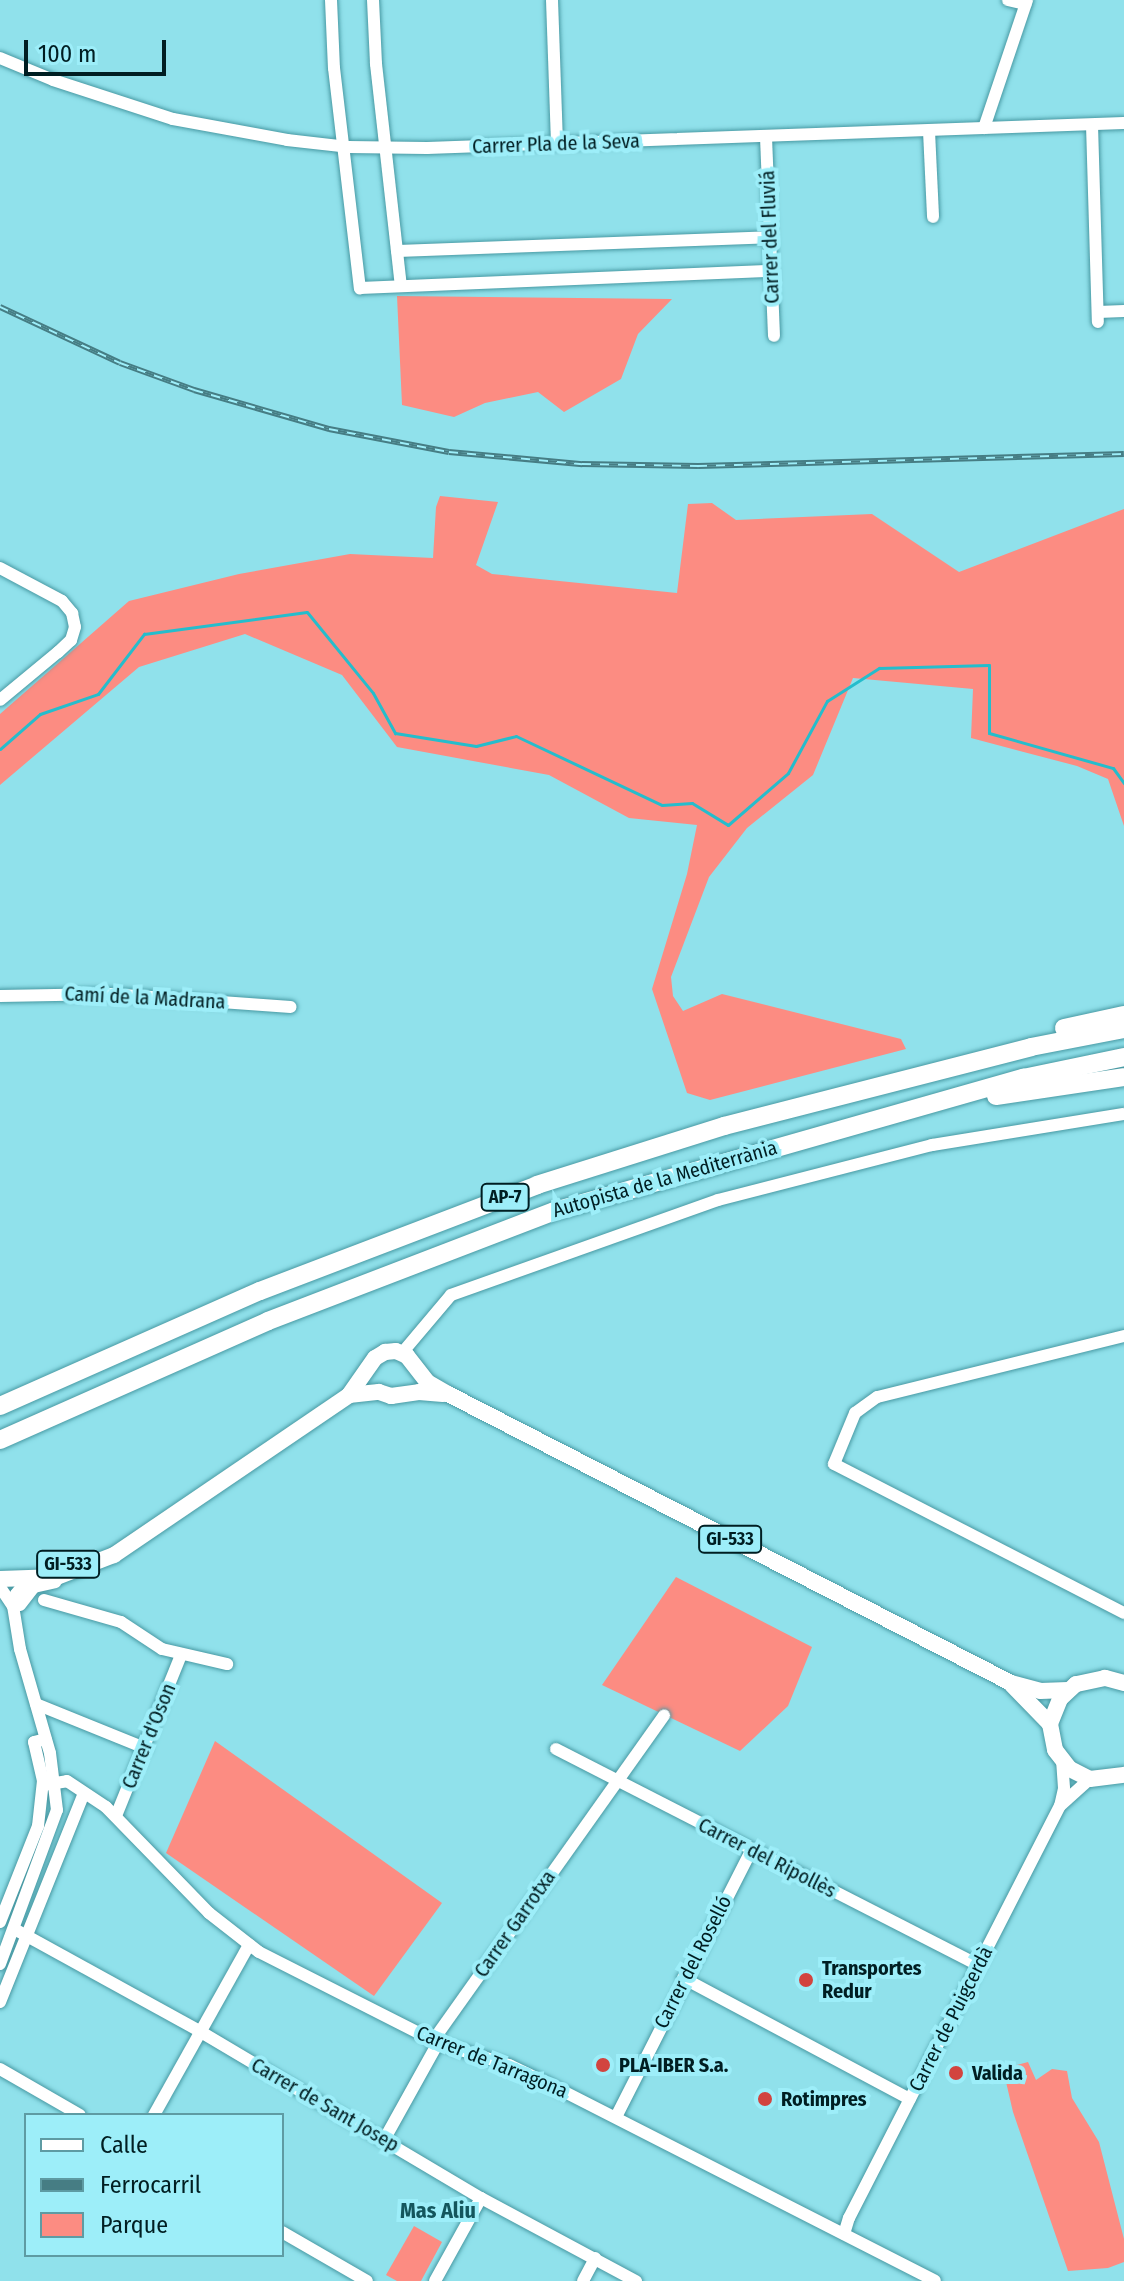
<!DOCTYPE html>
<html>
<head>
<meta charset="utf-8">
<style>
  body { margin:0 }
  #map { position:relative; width:1124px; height:2281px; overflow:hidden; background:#90e1eb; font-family:"Fira Sans Condensed",sans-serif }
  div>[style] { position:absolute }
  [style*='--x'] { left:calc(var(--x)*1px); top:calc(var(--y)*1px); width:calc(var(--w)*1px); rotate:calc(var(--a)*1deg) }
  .green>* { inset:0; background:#fc8c82 }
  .stream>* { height:3px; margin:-1.5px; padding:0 1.5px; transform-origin:1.5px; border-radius:1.5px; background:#25bdcc }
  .roads { filter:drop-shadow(0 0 2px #4899a3) drop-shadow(0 0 2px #4899a3) }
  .minor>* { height:12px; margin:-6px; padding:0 6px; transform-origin:6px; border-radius:6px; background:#fff }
  .major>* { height:16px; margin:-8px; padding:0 8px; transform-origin:8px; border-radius:8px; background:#fff }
  .highway>* { height:18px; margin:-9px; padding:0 9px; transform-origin:9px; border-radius:9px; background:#fff }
  .rail>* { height:6px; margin-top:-3px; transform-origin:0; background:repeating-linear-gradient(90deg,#9deef9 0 9px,#467d84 0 18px); box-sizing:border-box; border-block:2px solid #467d84 }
  .dots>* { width:22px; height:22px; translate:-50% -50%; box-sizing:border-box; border:4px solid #9deef9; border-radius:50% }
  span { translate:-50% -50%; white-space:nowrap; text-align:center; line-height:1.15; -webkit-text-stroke:8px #9deef9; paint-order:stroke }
  .shield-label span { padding:2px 6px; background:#9deef9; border:2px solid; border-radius:6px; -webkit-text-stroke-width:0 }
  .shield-label { font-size:18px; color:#001e22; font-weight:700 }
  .street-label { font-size:20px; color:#001e22 }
  .poi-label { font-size:20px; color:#001e22; font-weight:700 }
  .left { translate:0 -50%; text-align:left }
  .neighbourhood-label { font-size:22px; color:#14565d; font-weight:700 }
  .legend { position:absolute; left:24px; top:2113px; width:260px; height:144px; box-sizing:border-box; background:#9deef9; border:2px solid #5e9ba3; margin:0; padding:10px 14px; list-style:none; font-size:24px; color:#001e22 }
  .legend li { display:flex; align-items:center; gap:16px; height:40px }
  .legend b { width:40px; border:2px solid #5e9ba3 }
  .scale { position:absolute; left:24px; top:40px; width:142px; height:36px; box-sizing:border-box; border:4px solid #001e22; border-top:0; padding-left:10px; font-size:24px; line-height:28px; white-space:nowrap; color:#001e22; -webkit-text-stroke:6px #9deef9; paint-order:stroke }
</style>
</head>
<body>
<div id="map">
  <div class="green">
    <div style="clip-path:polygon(397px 296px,672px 299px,638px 334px,621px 379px,564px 412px,538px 392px,485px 403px,454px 417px,402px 405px)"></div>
    <div style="clip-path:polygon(440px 496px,498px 502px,476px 565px,492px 574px,677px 593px,688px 504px,712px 503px,736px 520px,872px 514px,959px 572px,1124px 509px,1124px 826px,1108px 779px,1077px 766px,971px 738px,973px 689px,853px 678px,813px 775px,747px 828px,709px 877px,671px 977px,673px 996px,683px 1011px,722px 994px,901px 1039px,906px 1049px,710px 1100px,687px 1093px,652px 989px,687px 874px,697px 825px,629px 818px,549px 775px,397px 747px,342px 675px,245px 634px,139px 667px,0 785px,0 714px,129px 601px,239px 574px,350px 554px,433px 558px,436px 507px)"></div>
    <div style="clip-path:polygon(676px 1577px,812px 1647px,788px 1706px,740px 1751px,602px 1685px)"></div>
    <div style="clip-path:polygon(215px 1741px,442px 1903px,374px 1996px,166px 1853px)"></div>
    <div style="clip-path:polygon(1028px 2062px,1036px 2080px,1052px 2069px,1067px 2071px,1072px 2098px,1099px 2142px,1124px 2239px,1124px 2262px,1108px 2268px,1068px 2271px,1013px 2112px,1003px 2069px)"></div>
    <div style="clip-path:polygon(414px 2226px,442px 2242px,421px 2281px,397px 2281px,386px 2275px)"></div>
  </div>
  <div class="stream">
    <div style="--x:0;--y:749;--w:53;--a:-41.2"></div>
    <div style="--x:40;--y:714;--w:61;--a:-19"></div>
    <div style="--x:98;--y:694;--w:76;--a:-52.5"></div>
    <div style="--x:144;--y:634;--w:164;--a:-7.7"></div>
    <div style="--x:307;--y:612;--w:104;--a:50.8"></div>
    <div style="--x:373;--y:693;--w:46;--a:61.2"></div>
    <div style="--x:395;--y:733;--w:82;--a:9.1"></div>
    <div style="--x:476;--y:746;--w:41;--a:-14"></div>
    <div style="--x:516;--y:736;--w:161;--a:25.3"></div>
    <div style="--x:662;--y:805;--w:30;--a:-4"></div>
    <div style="--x:692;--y:803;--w:42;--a:31.4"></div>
    <div style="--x:728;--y:825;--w:79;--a:-40.9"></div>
    <div style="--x:788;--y:773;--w:82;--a:-61.6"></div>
    <div style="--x:827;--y:701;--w:62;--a:-32.4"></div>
    <div style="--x:879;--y:668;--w:110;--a:-1.6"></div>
    <div style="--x:989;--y:665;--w:68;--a:90"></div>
    <div style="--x:989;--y:733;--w:129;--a:15.8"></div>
    <div style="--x:1113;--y:768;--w:19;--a:54"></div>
  </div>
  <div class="roads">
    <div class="minor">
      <div style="--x:331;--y:0;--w:68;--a:87.5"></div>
      <div style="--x:334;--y:68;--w:222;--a:83.3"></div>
      <div style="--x:360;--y:288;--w:412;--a:-2.4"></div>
      <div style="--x:373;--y:0;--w:64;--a:87.3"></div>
      <div style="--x:376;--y:64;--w:223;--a:83.6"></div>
      <div style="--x:552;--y:0;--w:144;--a:88"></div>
      <div style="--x:1008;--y:0;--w:18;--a:13"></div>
      <div style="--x:0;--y:58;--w:57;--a:22.5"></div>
      <div style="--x:53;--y:80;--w:126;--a:18"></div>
      <div style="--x:173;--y:119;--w:116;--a:10.4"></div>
      <div style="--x:287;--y:140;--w:61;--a:6.5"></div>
      <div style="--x:348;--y:147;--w:79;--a:0.7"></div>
      <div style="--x:427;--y:148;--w:697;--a:-2.05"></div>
      <div style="--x:1092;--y:125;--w:197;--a:88.3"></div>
      <div style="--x:984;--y:128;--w:135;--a:-71.4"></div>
      <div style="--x:929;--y:131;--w:86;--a:87.3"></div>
      <div style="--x:766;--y:137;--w:199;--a:87.7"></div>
      <div style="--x:397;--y:251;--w:373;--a:-2.1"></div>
      <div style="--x:1098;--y:312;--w:26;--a:-2"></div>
      <div style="--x:0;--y:568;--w:70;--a:28"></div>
      <div style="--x:62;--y:601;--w:16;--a:50"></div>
      <div style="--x:72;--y:613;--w:14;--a:78"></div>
      <div style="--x:75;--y:627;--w:14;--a:107"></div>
      <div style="--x:71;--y:640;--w:18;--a:137"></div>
      <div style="--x:58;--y:652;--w:75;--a:140.4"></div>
      <div style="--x:0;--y:996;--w:110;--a:-1"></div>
      <div style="--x:110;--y:994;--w:181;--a:4.1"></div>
      <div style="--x:1124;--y:1336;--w:254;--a:166.1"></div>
      <div style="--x:877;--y:1397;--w:27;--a:144"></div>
      <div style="--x:855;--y:1413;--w:55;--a:112.4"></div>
      <div style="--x:834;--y:1464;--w:326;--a:27.2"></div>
      <div style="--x:402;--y:1353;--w:76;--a:-49.8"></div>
      <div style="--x:451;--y:1295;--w:283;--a:-19.6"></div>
      <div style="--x:718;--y:1200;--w:221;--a:-14.4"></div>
      <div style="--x:932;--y:1145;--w:194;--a:-9.2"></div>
      <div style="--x:0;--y:1587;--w:23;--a:56"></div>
      <div style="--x:44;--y:1600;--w:80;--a:15.9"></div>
      <div style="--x:121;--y:1622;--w:49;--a:33.4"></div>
      <div style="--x:162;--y:1649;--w:67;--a:13"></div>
      <div style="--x:20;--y:1605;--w:23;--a:-52"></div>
      <div style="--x:34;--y:1587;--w:22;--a:-13"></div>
      <div style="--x:36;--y:1704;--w:118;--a:22"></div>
      <div style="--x:556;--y:1749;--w:474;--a:27.1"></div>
      <div style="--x:43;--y:1785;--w:24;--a:-9"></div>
      <div style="--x:67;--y:1781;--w:47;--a:33.7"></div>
      <div style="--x:106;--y:1807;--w:148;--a:45.8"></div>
      <div style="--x:209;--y:1913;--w:63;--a:38"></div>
      <div style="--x:259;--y:1952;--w:201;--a:26.9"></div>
      <div style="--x:438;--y:2043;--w:74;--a:17.2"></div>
      <div style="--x:509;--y:2065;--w:44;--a:25.4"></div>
      <div style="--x:549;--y:2084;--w:433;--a:27"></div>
      <div style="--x:1062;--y:1804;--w:38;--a:-42"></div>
      <div style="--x:116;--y:1816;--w:174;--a:-68"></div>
      <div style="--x:0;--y:1922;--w:103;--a:-68.4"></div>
      <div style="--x:38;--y:1826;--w:45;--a:-83.7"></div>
      <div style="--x:43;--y:1781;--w:40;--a:-103"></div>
      <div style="--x:34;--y:1742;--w:12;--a:-14"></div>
      <div style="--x:14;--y:1929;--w:213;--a:28.8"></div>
      <div style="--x:201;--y:2032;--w:326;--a:30.7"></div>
      <div style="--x:481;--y:2198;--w:176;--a:28.2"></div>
      <div style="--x:0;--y:1964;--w:164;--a:-69.7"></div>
      <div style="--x:57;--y:1810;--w:57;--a:-97"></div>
      <div style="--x:50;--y:1753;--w:108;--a:-106.1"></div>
      <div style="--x:20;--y:1649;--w:44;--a:-99.2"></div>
      <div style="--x:13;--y:1606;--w:12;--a:-76"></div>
      <div style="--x:16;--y:1594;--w:22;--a:-51"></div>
      <div style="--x:683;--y:1978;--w:257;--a:28.1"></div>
      <div style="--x:0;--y:2002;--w:225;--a:-68.1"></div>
      <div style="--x:0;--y:2069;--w:92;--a:29.9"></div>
      <div style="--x:154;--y:2115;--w:195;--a:-60.8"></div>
      <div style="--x:616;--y:2117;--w:298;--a:-63.1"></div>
      <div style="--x:384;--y:2140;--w:111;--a:-60.9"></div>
      <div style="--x:438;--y:2043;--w:8;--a:-97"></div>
      <div style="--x:437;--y:2035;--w:392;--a:-54.6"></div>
      <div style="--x:282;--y:2232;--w:98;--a:30"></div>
      <div style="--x:844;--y:2234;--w:17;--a:-73"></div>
      <div style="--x:849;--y:2218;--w:463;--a:-62.9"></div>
      <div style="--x:1060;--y:1806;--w:18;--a:-77"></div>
      <div style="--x:1064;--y:1788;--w:27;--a:-94"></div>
      <div style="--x:435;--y:2281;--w:95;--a:-61"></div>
      <div style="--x:583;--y:2281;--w:26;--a:-62"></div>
    </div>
    <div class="major">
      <div style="--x:349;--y:1395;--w:30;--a:-6"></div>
      <div style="--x:379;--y:1392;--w:13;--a:18"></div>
      <div style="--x:391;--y:1396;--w:28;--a:-8"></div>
      <div style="--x:419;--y:1392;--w:24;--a:5"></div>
      <div style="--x:0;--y:1579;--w:57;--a:-2"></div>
      <div style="--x:57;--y:1577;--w:61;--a:-21.1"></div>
      <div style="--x:114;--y:1555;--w:284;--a:-34.2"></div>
      <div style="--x:349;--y:1395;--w:45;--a:-54.9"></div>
      <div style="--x:375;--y:1358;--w:12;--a:-31"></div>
      <div style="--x:385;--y:1352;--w:11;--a:-5"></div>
      <div style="--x:396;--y:1351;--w:12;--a:24"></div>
      <div style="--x:407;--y:1356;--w:33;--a:52"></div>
      <div style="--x:427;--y:1382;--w:24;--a:30"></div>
      <div style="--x:448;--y:1394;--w:633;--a:27.17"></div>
      <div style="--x:1011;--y:1683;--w:30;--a:15"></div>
      <div style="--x:1040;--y:1691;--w:28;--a:-2"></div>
      <div style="--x:1124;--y:1683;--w:20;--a:-165"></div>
      <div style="--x:1105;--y:1678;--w:30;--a:168"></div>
      <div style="--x:1076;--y:1684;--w:22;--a:137"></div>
      <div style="--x:1060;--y:1699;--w:27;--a:112"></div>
      <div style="--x:1050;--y:1724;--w:26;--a:79"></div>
      <div style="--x:1055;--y:1750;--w:24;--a:52"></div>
      <div style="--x:1070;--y:1769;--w:22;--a:27"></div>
      <div style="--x:1090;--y:1779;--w:34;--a:-7"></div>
      <div style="--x:1012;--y:1685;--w:54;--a:45.7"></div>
    </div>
    <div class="highway">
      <div style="--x:1064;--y:1028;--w:61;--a:-12.2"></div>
      <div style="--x:996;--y:1096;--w:129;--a:-8.4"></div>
      <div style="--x:0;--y:1406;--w:284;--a:-23.9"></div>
      <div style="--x:260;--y:1291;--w:297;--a:-20.9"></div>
      <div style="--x:537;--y:1185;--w:196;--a:-17.5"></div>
      <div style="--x:724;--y:1126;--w:317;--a:-14.4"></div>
      <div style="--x:1031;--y:1047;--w:95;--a:-11"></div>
      <div style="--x:0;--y:1440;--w:293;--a:-23.9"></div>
      <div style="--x:268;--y:1321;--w:307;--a:-21"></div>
      <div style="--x:555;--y:1211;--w:487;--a:-15.9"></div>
      <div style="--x:1023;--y:1078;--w:103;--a:-11.7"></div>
    </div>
  </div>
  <div class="rail">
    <div style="--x:0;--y:307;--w:132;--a:25"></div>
    <div style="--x:120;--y:363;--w:79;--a:20"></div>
    <div style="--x:194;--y:390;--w:141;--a:16.1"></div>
    <div style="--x:329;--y:429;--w:122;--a:10.9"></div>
    <div style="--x:449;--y:452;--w:134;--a:5.2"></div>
    <div style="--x:582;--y:464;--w:116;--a:1"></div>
    <div style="--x:698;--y:466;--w:426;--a:-1.6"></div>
  </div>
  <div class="dots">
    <div style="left:806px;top:1980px;background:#d2443f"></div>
    <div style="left:603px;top:2065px;background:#d2443f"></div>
    <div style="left:956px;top:2073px;background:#d2443f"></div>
    <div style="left:765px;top:2099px;background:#d2443f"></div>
  </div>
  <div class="shield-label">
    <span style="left:505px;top:1197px">AP-7</span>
    <span style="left:730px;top:1539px">GI-533</span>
    <span style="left:68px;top:1564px">GI-533</span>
  </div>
  <div class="street-label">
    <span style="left:556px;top:144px;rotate:-2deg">Carrer Pla de la Seva</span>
    <span style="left:770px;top:237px;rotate:-92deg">Carrer del Fluviá</span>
    <span style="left:145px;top:998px;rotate:3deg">Camí de la Madrana</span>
    <span style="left:665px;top:1179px;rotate:-16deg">Autopista de la Mediterrània</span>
    <span style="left:149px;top:1736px;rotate:-68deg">Carrer d'Oson</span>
    <span style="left:767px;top:1858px;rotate:27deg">Carrer del Ripollès</span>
    <span style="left:515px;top:1924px;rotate:-55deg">Carrer Garrotxa</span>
    <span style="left:693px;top:1962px;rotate:-63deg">Carrer del Roselló</span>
    <span style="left:951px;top:2019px;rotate:-63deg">Carrer de Puigcerdà</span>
    <span style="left:492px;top:2062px;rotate:22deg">Carrer de Tarragona</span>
    <span style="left:325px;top:2105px;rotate:30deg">Carrer de Sant Josep</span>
  </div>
  <div class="poi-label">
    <span class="left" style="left:822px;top:1980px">Transportes<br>Redur</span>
    <span class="left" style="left:619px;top:2065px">PLA-IBER S.a.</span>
    <span class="left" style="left:972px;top:2073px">Valida</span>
    <span class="left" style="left:781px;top:2099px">Rotimpres</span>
  </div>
  <div class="neighbourhood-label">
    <span style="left:438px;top:2211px">Mas Aliu</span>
  </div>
  <ul class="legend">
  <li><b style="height:10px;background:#fff"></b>Calle</li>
  <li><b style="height:10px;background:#467d84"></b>Ferrocarril</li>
  <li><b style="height:22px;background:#fc8c82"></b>Parque</li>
  </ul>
  <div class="scale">100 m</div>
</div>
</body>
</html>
